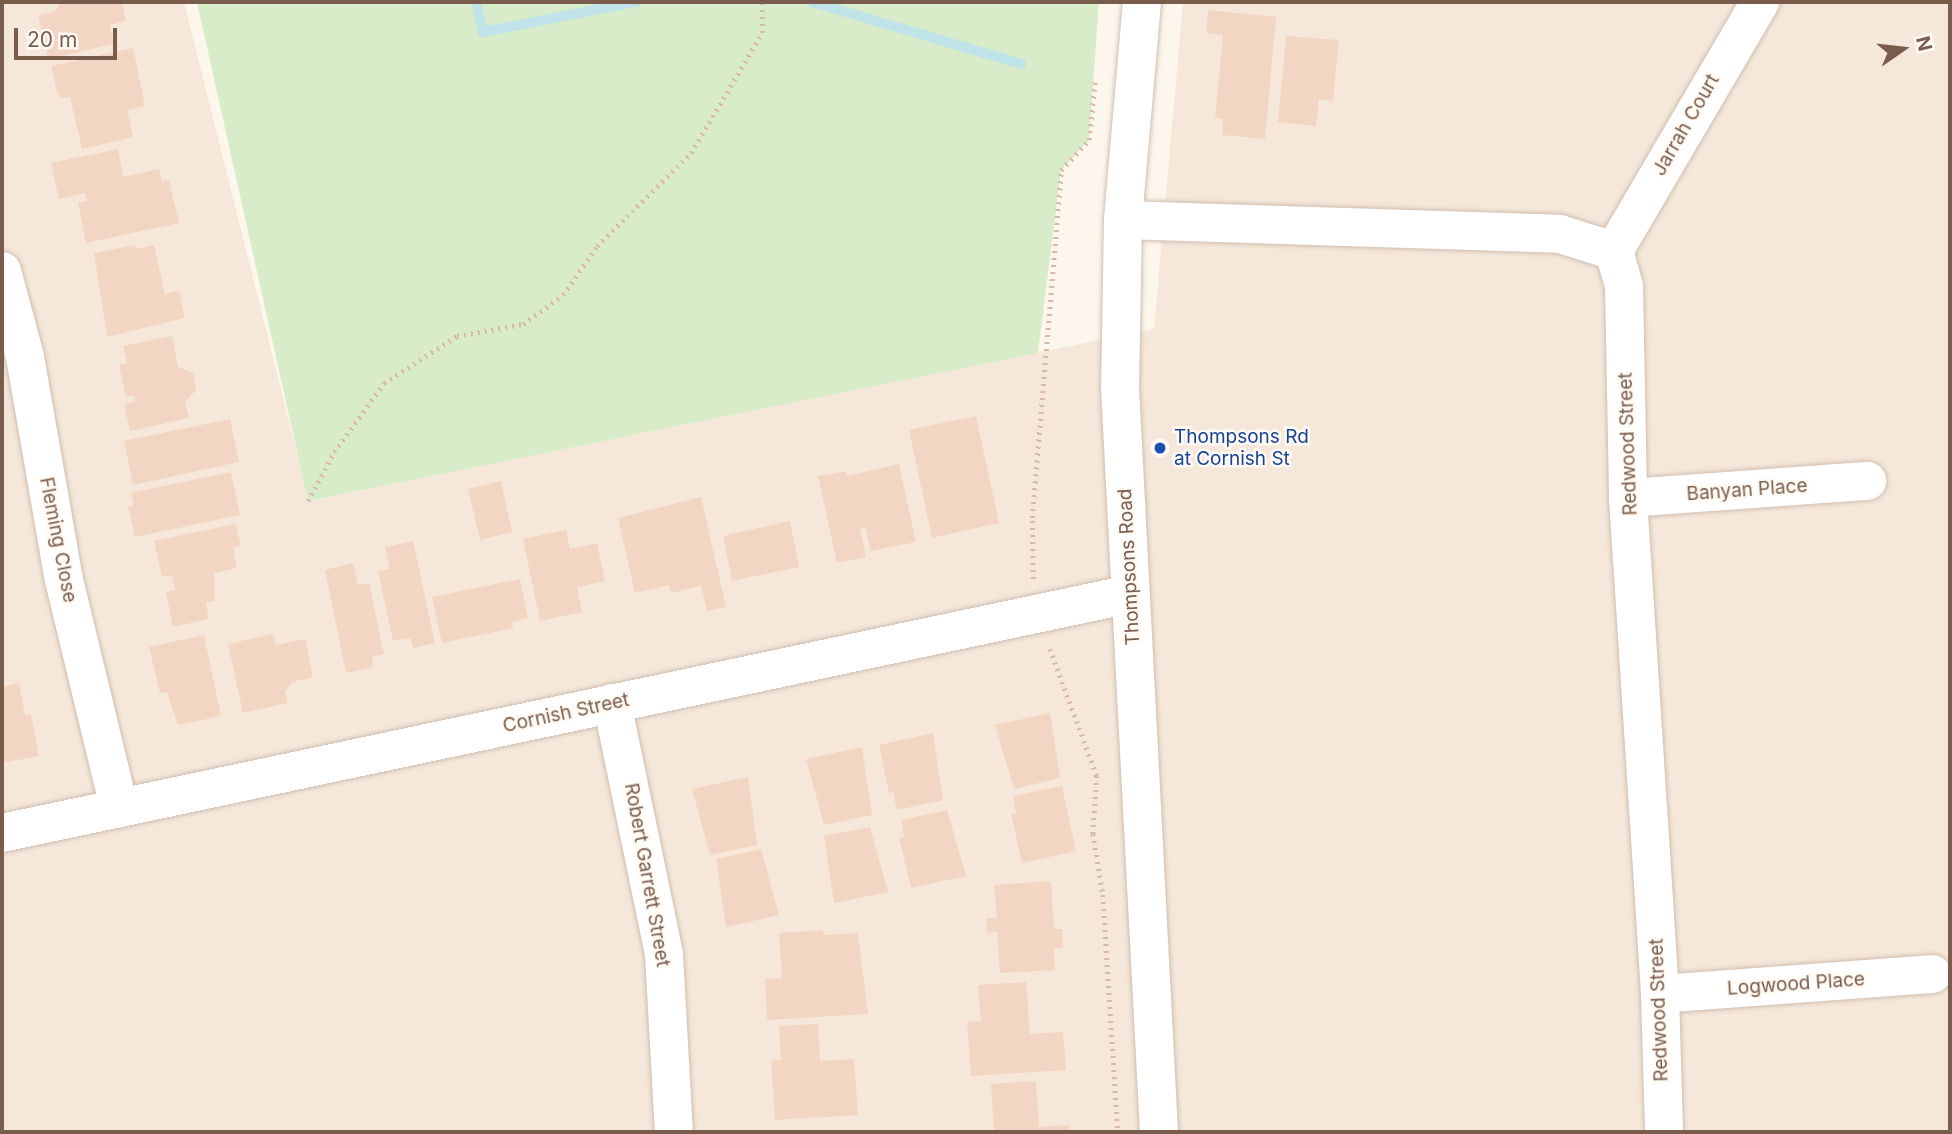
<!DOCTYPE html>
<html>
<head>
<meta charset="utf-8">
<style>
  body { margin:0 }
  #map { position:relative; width:1952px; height:1134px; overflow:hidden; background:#fdf6ec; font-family:Inter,sans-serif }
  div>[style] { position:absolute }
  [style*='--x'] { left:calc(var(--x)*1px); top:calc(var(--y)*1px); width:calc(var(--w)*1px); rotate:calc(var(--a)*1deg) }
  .residential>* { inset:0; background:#f5e8da }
  .green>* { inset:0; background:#d8ecc9 }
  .stream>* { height:10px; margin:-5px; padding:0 5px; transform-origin:5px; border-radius:5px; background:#bfe3e8 }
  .building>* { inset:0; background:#f3d5c3 }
  .path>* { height:4.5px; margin-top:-2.25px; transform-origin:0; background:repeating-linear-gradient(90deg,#d9b8a5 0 2px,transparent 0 7px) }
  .roads { filter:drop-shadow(0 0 2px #d1beb0) drop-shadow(0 0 2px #d1beb0) }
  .minor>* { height:38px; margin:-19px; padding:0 19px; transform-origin:19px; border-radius:19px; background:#fff }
  .dots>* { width:19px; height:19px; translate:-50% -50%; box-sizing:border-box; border:4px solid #fffaf3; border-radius:50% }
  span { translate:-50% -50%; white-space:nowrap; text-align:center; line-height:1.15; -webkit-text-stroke:5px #fffaf3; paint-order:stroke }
  .street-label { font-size:19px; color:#7a5c4d }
  .transit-label { font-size:19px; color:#164399 }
  .left { translate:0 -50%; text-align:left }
  .frame { position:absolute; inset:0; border:4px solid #7a5c4d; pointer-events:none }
  .north { position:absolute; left:1868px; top:14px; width:70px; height:70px; -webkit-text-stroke:5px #fffaf3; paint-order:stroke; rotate:76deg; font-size:19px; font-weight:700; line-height:28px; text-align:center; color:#7a5c4d }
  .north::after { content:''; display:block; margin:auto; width:24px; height:32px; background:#7a5c4d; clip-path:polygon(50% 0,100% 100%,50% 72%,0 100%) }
  .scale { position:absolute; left:14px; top:28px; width:103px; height:32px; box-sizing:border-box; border:4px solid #7a5c4d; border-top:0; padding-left:9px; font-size:21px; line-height:24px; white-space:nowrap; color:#7a5c4d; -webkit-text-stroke:5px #fffaf3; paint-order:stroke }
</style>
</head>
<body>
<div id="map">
  <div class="residential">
    <div style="clip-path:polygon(2px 2px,184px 2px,309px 501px,1154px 329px,1183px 2px,1950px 2px,1950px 1132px,2px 1132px)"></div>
  </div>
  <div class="green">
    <div style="clip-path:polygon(197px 2px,1099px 2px,1089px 140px,1061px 170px,1038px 353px,308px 501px)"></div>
  </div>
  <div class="stream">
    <div style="--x:476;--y:2;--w:31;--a:77"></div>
    <div style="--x:483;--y:32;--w:156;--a:-11.1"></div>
    <div style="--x:812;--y:2;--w:218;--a:16.5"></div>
  </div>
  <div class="building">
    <div style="clip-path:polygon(61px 2px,122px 2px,126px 21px,110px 25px,114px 44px,48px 59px,38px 15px,54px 12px)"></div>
    <div style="clip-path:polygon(1208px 10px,1276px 17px,1265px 139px,1222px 135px,1223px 119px,1215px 118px,1223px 35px,1206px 33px)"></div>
    <div style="clip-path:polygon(1286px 36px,1339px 40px,1333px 101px,1319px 99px,1316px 126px,1278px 122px)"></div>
    <div style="clip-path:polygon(133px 48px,145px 106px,127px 110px,133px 137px,82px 149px,70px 97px,62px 99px,57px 91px,51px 66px)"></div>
    <div style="clip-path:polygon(118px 149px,123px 177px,159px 169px,162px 181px,169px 180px,179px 223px,86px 243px,78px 203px,87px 201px,85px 193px,59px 199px,51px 163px)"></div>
    <div style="clip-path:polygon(135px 245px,136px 249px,154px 245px,165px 294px,179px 291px,185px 318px,107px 337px,94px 253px)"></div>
    <div style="clip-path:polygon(172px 336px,178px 367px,193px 373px,196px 390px,185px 402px,189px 418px,130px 431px,124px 404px,136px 401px,134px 395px,126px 397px,119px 365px,127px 363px,123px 346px)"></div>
    <div style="clip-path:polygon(976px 416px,999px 523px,932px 538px,909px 430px)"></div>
    <div style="clip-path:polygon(230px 419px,239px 462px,133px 485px,124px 441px)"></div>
    <div style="clip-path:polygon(899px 464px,916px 542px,871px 551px,865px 527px,860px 528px,866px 557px,837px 563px,818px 476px,846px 471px,847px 476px)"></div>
    <div style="clip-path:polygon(231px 472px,240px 515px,135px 537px,128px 507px,134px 505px,131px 493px)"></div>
    <div style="clip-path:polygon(501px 481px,512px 532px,480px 540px,468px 489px)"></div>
    <div style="clip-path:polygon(701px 497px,726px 607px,707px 611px,701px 586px,671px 593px,669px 585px,635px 593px,618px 518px)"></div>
    <div style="clip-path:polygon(790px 521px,799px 567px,732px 581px,723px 536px)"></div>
    <div style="clip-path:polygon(236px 524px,241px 546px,233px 548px,237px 568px,214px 573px,215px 601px,206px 603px,209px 619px,173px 627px,166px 592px,175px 590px,172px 575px,162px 577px,154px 541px)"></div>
    <div style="clip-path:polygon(566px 530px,570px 549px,597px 543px,605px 581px,577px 587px,582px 612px,540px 621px,523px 539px)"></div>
    <div style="clip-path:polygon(413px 541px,435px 643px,413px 648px,410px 638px,393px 641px,378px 571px,390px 569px,385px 547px)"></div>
    <div style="clip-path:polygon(353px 563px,358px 585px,369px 583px,384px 654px,372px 657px,373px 665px,369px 668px,346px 673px,325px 570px)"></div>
    <div style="clip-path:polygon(520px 579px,528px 618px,512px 622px,513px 628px,442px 643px,432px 597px)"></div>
    <div style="clip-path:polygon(273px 634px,276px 645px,305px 639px,313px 677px,292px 682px,285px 692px,288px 703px,243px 713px,228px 644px)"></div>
    <div style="clip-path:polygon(204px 635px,221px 716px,178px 725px,167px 692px,160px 693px,149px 647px)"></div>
    <div style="clip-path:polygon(19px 683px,25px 715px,31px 714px,39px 756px,2px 763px,2px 687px)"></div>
    <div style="clip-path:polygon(1050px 713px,1060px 778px,1014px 789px,995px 725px)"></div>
    <div style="clip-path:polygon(933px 733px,943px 800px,897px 810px,893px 792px,889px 793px,879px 745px)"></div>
    <div style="clip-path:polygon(862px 747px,872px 815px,824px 825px,806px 759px)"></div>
    <div style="clip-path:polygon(748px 777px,757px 845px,710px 855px,692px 789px)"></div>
    <div style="clip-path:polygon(1062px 786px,1076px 851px,1022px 863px,1011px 814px,1016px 814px,1013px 796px)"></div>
    <div style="clip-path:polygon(947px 810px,966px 876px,911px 888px,899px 838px,904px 837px,901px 820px)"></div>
    <div style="clip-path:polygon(870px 827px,888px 892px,834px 903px,824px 836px)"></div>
    <div style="clip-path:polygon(761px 849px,779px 915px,726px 927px,716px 859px)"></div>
    <div style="clip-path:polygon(1051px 881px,1054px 929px,1062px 929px,1063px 948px,1054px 948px,1055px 970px,1000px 973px,997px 932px,987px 933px,986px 918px,997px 918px,994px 885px)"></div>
    <div style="clip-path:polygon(823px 930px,824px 935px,858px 933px,868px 1014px,767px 1020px,765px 979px,782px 978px,779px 933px)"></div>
    <div style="clip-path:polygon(1026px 982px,1030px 1034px,1063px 1032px,1066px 1070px,971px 1076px,967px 1022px,981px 1021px,978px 985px)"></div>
    <div style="clip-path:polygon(818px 1024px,820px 1061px,854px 1059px,858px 1115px,775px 1120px,771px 1061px,781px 1060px,779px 1026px)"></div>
    <div style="clip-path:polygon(1036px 1081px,1039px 1127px,1069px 1125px,1070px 1132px,994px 1132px,991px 1084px)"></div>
  </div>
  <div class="path">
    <div style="--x:308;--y:501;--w:55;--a:-62"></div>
    <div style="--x:334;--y:452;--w:85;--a:-54.1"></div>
    <div style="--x:384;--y:383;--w:87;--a:-32.8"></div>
    <div style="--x:457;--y:336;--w:67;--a:-10.3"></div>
    <div style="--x:523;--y:324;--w:49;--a:-35.9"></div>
    <div style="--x:563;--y:295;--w:60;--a:-55.2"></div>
    <div style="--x:597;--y:246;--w:132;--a:-44.7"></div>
    <div style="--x:691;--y:153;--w:139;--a:-59.4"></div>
    <div style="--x:762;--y:33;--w:31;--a:-90"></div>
    <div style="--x:1033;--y:579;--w:61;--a:-90.9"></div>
    <div style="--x:1032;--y:518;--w:349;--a:-85.2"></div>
    <div style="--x:1061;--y:170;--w:41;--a:-47"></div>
    <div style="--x:1089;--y:140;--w:58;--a:-84.1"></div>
    <div style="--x:1050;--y:649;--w:135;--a:69.7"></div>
    <div style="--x:1097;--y:776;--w:58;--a:93.9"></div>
    <div style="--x:1093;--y:834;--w:62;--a:80.7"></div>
    <div style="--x:1103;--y:895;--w:237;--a:86.4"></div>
  </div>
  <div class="roads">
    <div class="minor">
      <div style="--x:1142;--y:2;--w:219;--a:95"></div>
      <div style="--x:1123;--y:220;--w:168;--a:91"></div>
      <div style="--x:1120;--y:388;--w:745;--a:87"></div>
      <div style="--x:1123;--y:220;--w:437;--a:1.8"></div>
      <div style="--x:1560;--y:234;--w:57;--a:17.5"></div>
      <div style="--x:1614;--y:251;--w:36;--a:74"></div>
      <div style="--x:1624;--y:286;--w:212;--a:88.9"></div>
      <div style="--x:1628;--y:498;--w:497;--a:86.3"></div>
      <div style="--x:1660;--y:994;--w:138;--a:88.3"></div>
      <div style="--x:1614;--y:251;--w:289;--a:-59.6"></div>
      <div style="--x:2;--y:271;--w:89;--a:75"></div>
      <div style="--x:25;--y:357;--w:226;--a:80.1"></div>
      <div style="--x:64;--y:580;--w:235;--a:76.4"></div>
      <div style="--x:1628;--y:498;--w:240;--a:-4.1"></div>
      <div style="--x:612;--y:703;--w:257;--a:78.3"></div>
      <div style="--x:664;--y:955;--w:177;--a:86.8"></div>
      <div style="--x:2;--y:833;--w:1153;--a:-11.96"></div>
      <div style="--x:1660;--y:994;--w:273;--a:-4.2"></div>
    </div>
  </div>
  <div class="dots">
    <div style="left:1160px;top:448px;background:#1a4fb4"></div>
  </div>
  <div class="street-label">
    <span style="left:1686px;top:125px;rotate:-60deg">Jarrah Court</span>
    <span style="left:1628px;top:444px;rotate:-92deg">Redwood Street</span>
    <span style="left:1747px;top:490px;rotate:-4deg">Banyan Place</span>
    <span style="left:58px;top:540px;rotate:79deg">Fleming Close</span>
    <span style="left:1129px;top:567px;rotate:-93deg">Thompsons Road</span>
    <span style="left:566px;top:713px;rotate:-12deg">Cornish Street</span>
    <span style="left:647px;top:875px;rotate:80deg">Robert Garrett Street</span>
    <span style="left:1796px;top:984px;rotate:-4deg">Logwood Place</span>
    <span style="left:1659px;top:1010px;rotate:-92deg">Redwood Street</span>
  </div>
  <div class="transit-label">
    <span class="left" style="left:1174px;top:448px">Thompsons Rd<br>at Cornish St</span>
  </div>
  <div class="frame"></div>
  <div class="north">N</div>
  <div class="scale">20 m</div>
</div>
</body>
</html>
